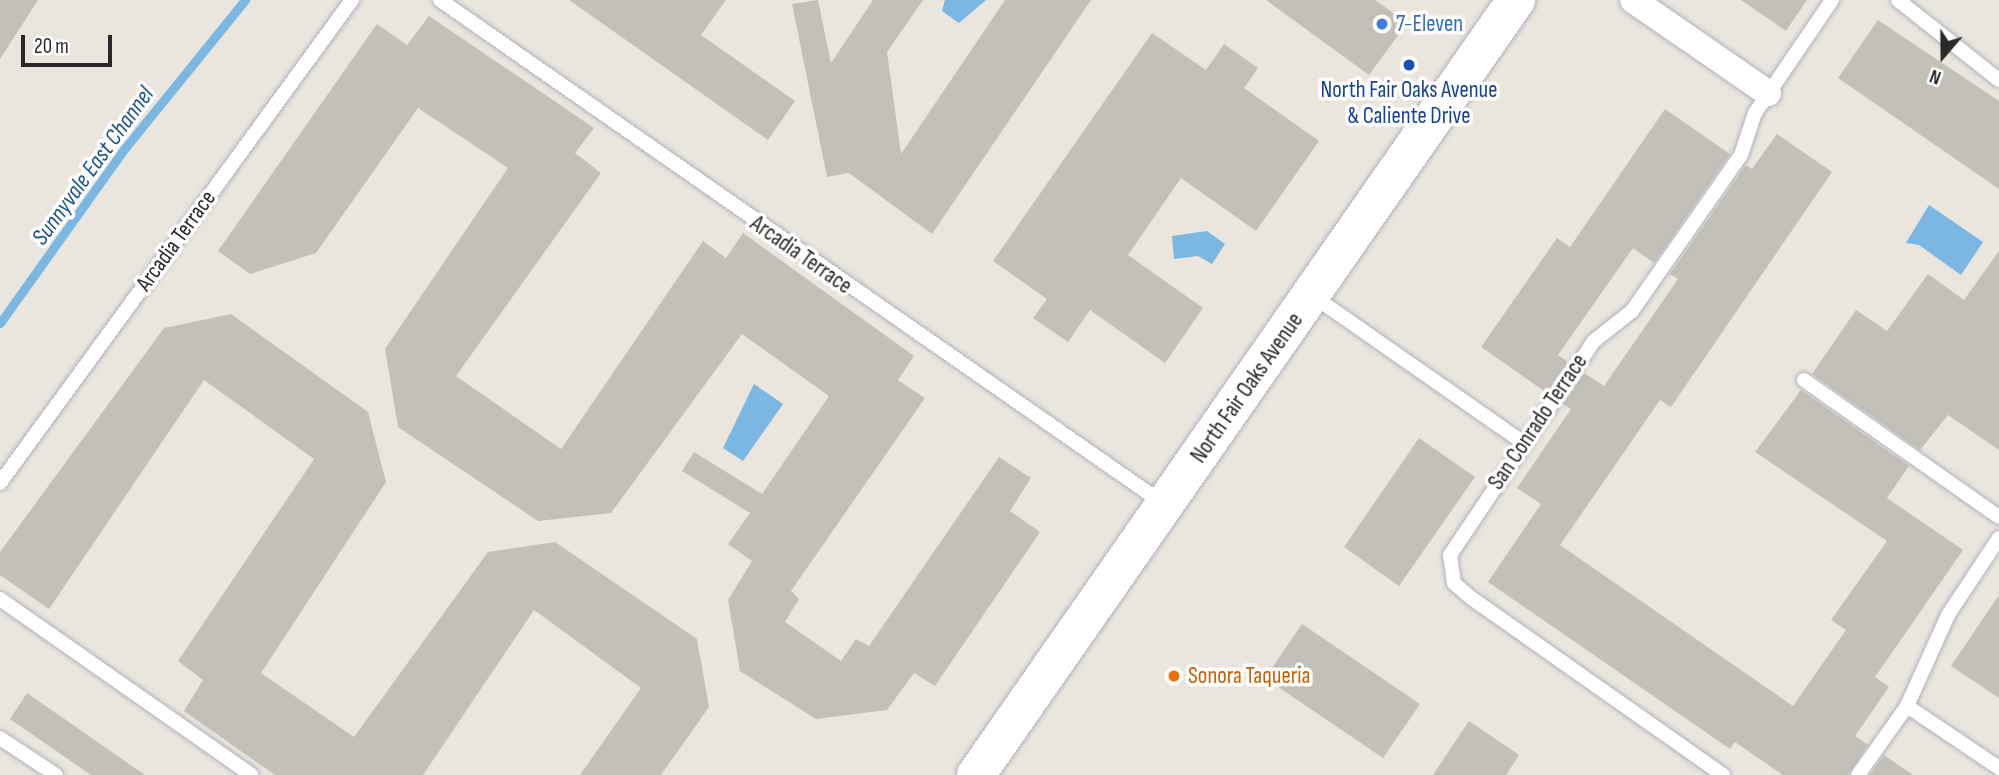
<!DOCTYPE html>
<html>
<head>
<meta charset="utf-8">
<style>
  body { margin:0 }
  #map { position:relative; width:1999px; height:775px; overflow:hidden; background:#eae6dd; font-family:"Sofia Sans Condensed",sans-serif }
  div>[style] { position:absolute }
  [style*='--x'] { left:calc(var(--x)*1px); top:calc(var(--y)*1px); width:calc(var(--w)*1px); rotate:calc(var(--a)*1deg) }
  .water>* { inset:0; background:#7ab7e2 }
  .stream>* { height:9px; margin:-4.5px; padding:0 4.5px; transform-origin:4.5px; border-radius:4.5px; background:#7ab7e2 }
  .building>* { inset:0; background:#c3c0b8 }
  .roads { filter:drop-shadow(0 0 2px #b0b1bc) drop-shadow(0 0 2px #b0b1bc) }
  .lane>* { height:14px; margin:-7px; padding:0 7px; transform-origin:7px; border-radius:7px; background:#fff }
  .street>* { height:26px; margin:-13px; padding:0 13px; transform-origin:13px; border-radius:13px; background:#fff }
  .secondary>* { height:38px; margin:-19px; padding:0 19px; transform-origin:19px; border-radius:19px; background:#fff }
  .dots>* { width:19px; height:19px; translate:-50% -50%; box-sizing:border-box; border:4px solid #fff; border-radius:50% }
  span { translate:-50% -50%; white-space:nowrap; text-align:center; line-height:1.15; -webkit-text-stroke:7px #fff; paint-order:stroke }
  .shop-label { font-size:23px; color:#366cbe }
  .left { translate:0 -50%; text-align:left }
  .transit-label { font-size:23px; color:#164399 }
  .street-label { font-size:23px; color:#292929 }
  .food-label { font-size:23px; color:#c56008 }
  .water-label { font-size:24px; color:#1b558c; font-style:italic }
  .north { position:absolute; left:1908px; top:21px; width:70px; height:70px; -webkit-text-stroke:5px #fff; paint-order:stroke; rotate:200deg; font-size:19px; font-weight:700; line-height:28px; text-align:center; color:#292929 }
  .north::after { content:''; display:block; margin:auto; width:24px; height:32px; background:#292929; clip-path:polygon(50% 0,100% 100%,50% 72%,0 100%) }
  .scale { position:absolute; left:21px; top:35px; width:91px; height:32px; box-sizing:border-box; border:4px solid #292929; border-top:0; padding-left:9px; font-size:21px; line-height:24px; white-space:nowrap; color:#292929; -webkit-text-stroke:5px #fff; paint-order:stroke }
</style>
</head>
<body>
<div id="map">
  <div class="water">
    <div style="clip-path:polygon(945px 0,986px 0,959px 23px,942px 11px)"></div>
    <div style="clip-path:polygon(1929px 205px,1983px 242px,1961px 275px,1919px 245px,1906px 243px)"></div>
    <div style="clip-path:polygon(1207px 231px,1225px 244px,1212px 264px,1198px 256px,1174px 259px,1172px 236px)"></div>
    <div style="clip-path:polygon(754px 384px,783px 404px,743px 461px,723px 448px)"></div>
  </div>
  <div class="stream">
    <div style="--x:0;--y:323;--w:215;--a:-54.5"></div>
    <div style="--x:125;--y:148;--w:191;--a:-51"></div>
  </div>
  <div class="building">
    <div style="clip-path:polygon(0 0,38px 0,0 59px)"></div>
    <div style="clip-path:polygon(569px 0,726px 0,701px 35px,795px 101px,768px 140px)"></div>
    <div style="clip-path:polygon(818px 0,831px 63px,873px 0,923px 0,887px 52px,901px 154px,1005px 0,1091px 0,932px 234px,849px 173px,827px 177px,792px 4px)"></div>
    <div style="clip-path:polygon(1266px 0,1375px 0,1407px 23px,1369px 75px)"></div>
    <div style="clip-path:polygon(1741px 0,1807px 0,1786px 31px)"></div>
    <div style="clip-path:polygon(429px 16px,594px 128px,575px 153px,601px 173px,456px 376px,561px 449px,703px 241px,726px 258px,743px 233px,914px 356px,898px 380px,925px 398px,791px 591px,799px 599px,785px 622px,841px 661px,856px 639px,869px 646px,999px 457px,1031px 478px,1010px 511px,1040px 532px,935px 686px,914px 673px,887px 710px,816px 719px,740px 671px,728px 600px,752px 561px,728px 544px,750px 513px,682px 471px,694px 452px,762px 494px,829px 396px,742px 334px,611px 513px,538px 521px,398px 427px,385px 349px,508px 168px,418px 108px,316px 253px,250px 274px,218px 251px,377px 24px,407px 45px)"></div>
    <div style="clip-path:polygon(1878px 20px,1999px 101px,1999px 189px,1838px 78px)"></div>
    <div style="clip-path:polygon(1152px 33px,1206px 70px,1224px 44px,1258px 68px,1244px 88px,1319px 141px,1256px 231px,1181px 178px,1128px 255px,1203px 308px,1165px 363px,1090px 310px,1068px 342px,1033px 318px,1047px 299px,993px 261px)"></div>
    <div style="clip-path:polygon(1665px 109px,1730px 154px,1654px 263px,1633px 248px,1558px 355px,1568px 362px,1547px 393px,1481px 347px,1557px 238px,1570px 247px)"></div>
    <div style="clip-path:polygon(1777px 134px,1832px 172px,1671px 407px,1660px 400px,1560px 545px,1793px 706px,1846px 630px,1831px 620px,1887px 541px,1755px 452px,1801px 390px,1909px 466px,1887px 498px,1963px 550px,1875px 677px,1889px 687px,1855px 736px,1868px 745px,1848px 775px,1783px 775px,1735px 742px,1730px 749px,1488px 582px,1541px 504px,1517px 488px,1571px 409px,1563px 404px,1584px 373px,1604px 386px,1678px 279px,1670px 274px,1746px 165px,1752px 169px)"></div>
    <div style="clip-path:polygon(1999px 251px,1999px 450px,1948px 415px,1920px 450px,1812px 374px,1856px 310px,1887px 331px,1928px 274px,1964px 300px)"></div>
    <div style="clip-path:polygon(231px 314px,368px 412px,386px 482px,261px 673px,354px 737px,488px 552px,555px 542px,697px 639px,709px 707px,661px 775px,580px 775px,641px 688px,534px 610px,423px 775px,275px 775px,184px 711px,203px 680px,178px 661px,314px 459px,204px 380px,49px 609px,0 575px,0 552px,164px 328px)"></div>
    <div style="clip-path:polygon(1419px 438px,1475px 477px,1399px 586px,1344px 547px)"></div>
    <div style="clip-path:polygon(1999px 595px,1999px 698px,1951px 666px)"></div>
    <div style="clip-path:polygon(1302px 624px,1420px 704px,1383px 758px,1265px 678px)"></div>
    <div style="clip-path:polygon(27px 693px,145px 775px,91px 775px,10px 719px)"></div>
    <div style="clip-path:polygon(1469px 721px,1519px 755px,1506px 775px,1433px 775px)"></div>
    <div style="clip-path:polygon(1884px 755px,1913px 775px,1870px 775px)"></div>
  </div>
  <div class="roads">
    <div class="lane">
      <div style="--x:440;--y:0;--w:882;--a:34.84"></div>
      <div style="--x:1898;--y:0;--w:129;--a:38.4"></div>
      <div style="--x:1313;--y:296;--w:257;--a:34.9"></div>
      <div style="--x:1804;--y:380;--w:238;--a:35.1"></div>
      <div style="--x:0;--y:483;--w:598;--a:-53.92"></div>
      <div style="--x:0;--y:599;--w:307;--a:35"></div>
      <div style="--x:1907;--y:706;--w:111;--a:34"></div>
      <div style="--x:0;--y:738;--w:67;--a:33.5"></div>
      <div style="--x:1723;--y:775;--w:309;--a:-144.9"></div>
      <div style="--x:1470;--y:597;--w:21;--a:-139"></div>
      <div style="--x:1454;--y:583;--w:28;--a:-98"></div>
      <div style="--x:1450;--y:555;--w:258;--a:-56.1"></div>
      <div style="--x:1594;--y:341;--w:48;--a:-38.3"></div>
      <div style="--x:1632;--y:311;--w:190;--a:-55.1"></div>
      <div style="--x:1741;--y:155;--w:44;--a:-71.6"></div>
      <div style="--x:1755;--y:113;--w:137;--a:-55.7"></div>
      <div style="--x:1858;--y:775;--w:85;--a:-54.6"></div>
      <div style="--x:1907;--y:706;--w:100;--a:-65.7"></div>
      <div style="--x:1948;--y:615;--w:92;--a:-56.5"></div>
    </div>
    <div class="street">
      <div style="--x:1633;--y:0;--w:164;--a:34.6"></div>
    </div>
    <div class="secondary">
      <div style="--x:976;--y:775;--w:945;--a:-55.13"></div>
    </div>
  </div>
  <div class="dots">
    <div style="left:1382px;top:24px;background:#3f7fe0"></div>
    <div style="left:1409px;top:65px;background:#1a4fb4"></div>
    <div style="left:1174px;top:676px;background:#e8710a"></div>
  </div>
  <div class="shop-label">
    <span class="left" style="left:1396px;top:24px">7-Eleven</span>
  </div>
  <div class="transit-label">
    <span style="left:1409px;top:103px">North Fair Oaks Avenue<br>&amp; Caliente Drive</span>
  </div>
  <div class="street-label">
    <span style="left:176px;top:241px;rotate:-54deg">Arcadia Terrace</span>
    <span style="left:801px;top:255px;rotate:35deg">Arcadia Terrace</span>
    <span style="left:1247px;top:388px;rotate:-55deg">North Fair Oaks Avenue</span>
    <span style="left:1538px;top:422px;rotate:-56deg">San Conrado Terrace</span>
  </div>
  <div class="food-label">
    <span class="left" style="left:1188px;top:676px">Sonora Taqueria</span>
  </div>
  <div class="water-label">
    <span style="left:93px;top:166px;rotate:-54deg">Sunnyvale East Channel</span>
  </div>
  <div class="north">N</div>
  <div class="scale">20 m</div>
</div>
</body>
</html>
